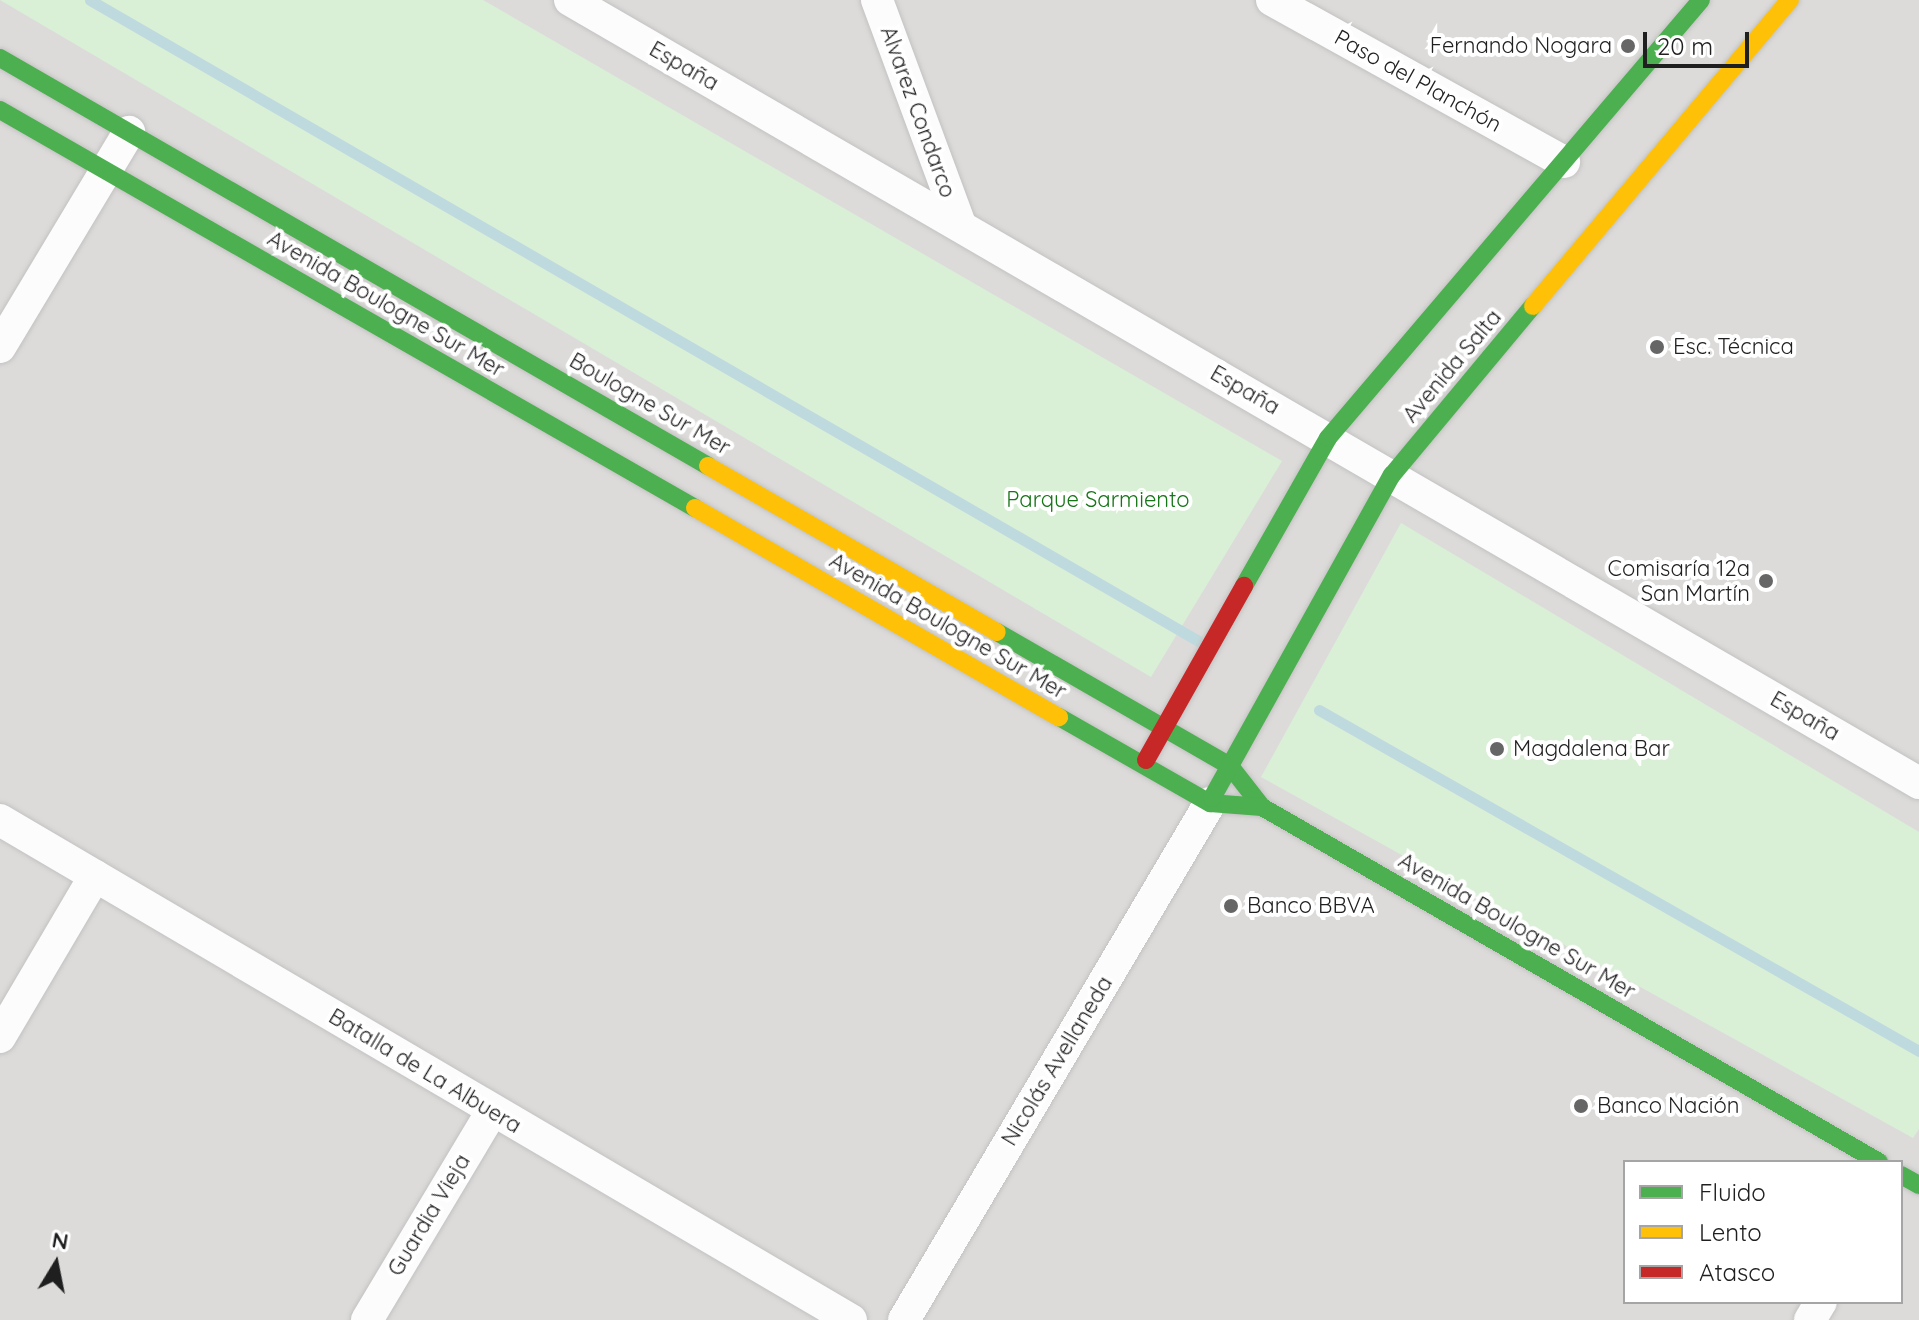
<!DOCTYPE html>
<html>
<head>
<meta charset="utf-8">
<style>
  body { margin:0 }
  #map { position:relative; width:1919px; height:1320px; overflow:hidden; background:#edebe9; font-family:Quicksand,sans-serif }
  div>[style] { position:absolute }
  [style*='--x'] { left:calc(var(--x)*1px); top:calc(var(--y)*1px); width:calc(var(--w)*1px); rotate:calc(var(--a)*1deg) }
  .residential>* { inset:0; background:#dcdbda }
  .park>* { inset:0; background:#d9f0d7 }
  .stream>* { height:11px; margin:-5.5px; padding:0 5.5px; transform-origin:5.5px; border-radius:5.5px; background:#bfdade }
  .roads { filter:drop-shadow(0 0 2px #c3c2c1) drop-shadow(0 0 2px #c3c2c1) }
  .street>* { height:32px; margin:-16px; padding:0 16px; transform-origin:16px; border-radius:16px; background:#fcfcfc }
  .fast>* { height:18px; margin:-9px; padding:0 9px; transform-origin:9px; border-radius:9px; background:#4caf50 }
  .slow>* { height:18px; margin:-9px; padding:0 9px; transform-origin:9px; border-radius:9px; background:#ffc107 }
  .jam>* { height:18px; margin:-9px; padding:0 9px; transform-origin:9px; border-radius:9px; background:#c62828 }
  .dots>* { width:22px; height:22px; translate:-50% -50%; box-sizing:border-box; border:4px solid #fff; border-radius:50% }
  span { translate:-50% -50%; white-space:nowrap; text-align:center; line-height:1.15; -webkit-text-stroke:8px #fff; paint-order:stroke }
  .poi-label { font-size:22px; color:#1f1f1f }
  .right { translate:-100% -50%; text-align:right }
  .left { translate:0 -50%; text-align:left }
  .street-label { font-size:22px; color:#1f1f1f }
  .park-label { font-size:22px; color:#167517 }
  .legend { position:absolute; left:1623px; top:1160px; width:280px; height:144px; box-sizing:border-box; background:#fff; border:2px solid #a5a5a5; margin:0; padding:10px 14px; list-style:none; font-size:24px; color:#1f1f1f }
  .legend li { display:flex; align-items:center; gap:16px; height:40px }
  .legend b { width:40px; border:2px solid #a5a5a5 }
  .north { position:absolute; left:16px; top:1224px; width:80px; height:80px; -webkit-text-stroke:6px #fff; paint-order:stroke; rotate:10deg; font-size:22px; font-weight:700; line-height:32px; text-align:center; color:#1f1f1f }
  .north::after { content:''; display:block; margin:auto; width:28px; height:36px; background:#1f1f1f; clip-path:polygon(50% 0,100% 100%,50% 72%,0 100%) }
  .scale { position:absolute; left:1643px; top:32px; width:106px; height:36px; box-sizing:border-box; border:4px solid #1f1f1f; border-top:0; padding-left:10px; font-size:24px; line-height:28px; white-space:nowrap; color:#1f1f1f; -webkit-text-stroke:6px #fff; paint-order:stroke }
</style>
</head>
<body>
<div id="map">
  <div class="residential">
    <div style="clip-path:polygon(evenodd,0 0,1919px 0,1919px 1320px,0 1320px,0 0,1625px 1162px,1901px 1162px,1901px 1302px,1625px 1302px,1625px 1162px)"></div>
  </div>
  <div class="park">
    <div style="clip-path:polygon(0 0,483px 0,1282px 461px,1151px 677px)"></div>
    <div style="clip-path:polygon(1401px 523px,1919px 832px,1919px 1129px,1913px 1138px,1261px 777px)"></div>
  </div>
  <div class="stream">
    <div style="--x:90;--y:0;--w:1282;--a:30.04"></div>
    <div style="--x:1319;--y:710;--w:690;--a:29.61"></div>
  </div>
  <div class="roads">
    <div class="street">
      <div style="--x:570;--y:0;--w:1560;--a:30.13"></div>
      <div style="--x:877;--y:0;--w:239;--a:69.7"></div>
      <div style="--x:1272;--y:0;--w:334;--a:29"></div>
      <div style="--x:0;--y:347;--w:251;--a:-59"></div>
      <div style="--x:0;--y:820;--w:987;--a:30.44"></div>
      <div style="--x:0;--y:1037;--w:187;--a:-59.5"></div>
      <div style="--x:367;--y:1320;--w:244;--a:-59.1"></div>
      <div style="--x:904;--y:1320;--w:601;--a:-59.38"></div>
      <div style="--x:1810;--y:1320;--w:21;--a:-59"></div>
    </div>
    <div class="fast">
      <div style="--x:0;--y:58;--w:817;--a:29.95"></div>
      <div style="--x:0;--y:110;--w:801;--a:29.8"></div>
      <div style="--x:1244;--y:586;--w:170;--a:-60.4"></div>
      <div style="--x:1328;--y:438;--w:575;--a:-49.58"></div>
      <div style="--x:997;--y:632;--w:269;--a:29.9"></div>
      <div style="--x:1230;--y:766;--w:52;--a:52"></div>
      <div style="--x:1059;--y:717;--w:174;--a:29.7"></div>
      <div style="--x:1210;--y:803;--w:52;--a:4.4"></div>
      <div style="--x:1262;--y:807;--w:712;--a:29.91"></div>
      <div style="--x:1212;--y:798;--w:370;--a:-60.9"></div>
      <div style="--x:1392;--y:475;--w:220;--a:-50.2"></div>
      <div style="--x:1901;--y:1175;--w:21;--a:29"></div>
    </div>
    <div class="slow">
      <div style="--x:1533;--y:306;--w:400;--a:-50"></div>
      <div style="--x:708;--y:466;--w:333;--a:29.9"></div>
      <div style="--x:695;--y:508;--w:420;--a:29.9"></div>
    </div>
    <div class="jam">
      <div style="--x:1146;--y:760;--w:200;--a:-60.6"></div>
    </div>
  </div>
  <div class="dots">
    <div style="left:1628px;top:46px;background:#676666"></div>
    <div style="left:1657px;top:347px;background:#676666"></div>
    <div style="left:1766px;top:581px;background:#676666"></div>
    <div style="left:1497px;top:749px;background:#676666"></div>
    <div style="left:1231px;top:906px;background:#676666"></div>
    <div style="left:1581px;top:1106px;background:#676666"></div>
  </div>
  <div class="poi-label">
    <span class="right" style="left:1612px;top:46px">Fernando Nogara</span>
    <span class="left" style="left:1673px;top:347px">Esc. Técnica</span>
    <span class="right" style="left:1750px;top:581px">Comisaría 12a<br>San Martín</span>
    <span class="left" style="left:1513px;top:749px">Magdalena Bar</span>
    <span class="left" style="left:1247px;top:906px">Banco BBVA</span>
    <span class="left" style="left:1597px;top:1106px">Banco Nación</span>
  </div>
  <div class="street-label">
    <span style="left:684px;top:66px;rotate:30deg">España</span>
    <span style="left:1418px;top:81px;rotate:29deg">Paso del Planchón</span>
    <span style="left:918px;top:112px;rotate:70deg">Alvarez Condarco</span>
    <span style="left:386px;top:304px;rotate:30deg">Avenida Boulogne Sur Mer</span>
    <span style="left:1452px;top:366px;rotate:-50deg">Avenida Salta</span>
    <span style="left:1245px;top:390px;rotate:30deg">España</span>
    <span style="left:650px;top:404px;rotate:30deg">Boulogne Sur Mer</span>
    <span style="left:948px;top:626px;rotate:30deg">Avenida Boulogne Sur Mer</span>
    <span style="left:1805px;top:716px;rotate:30deg">España</span>
    <span style="left:1517px;top:926px;rotate:30deg">Avenida Boulogne Sur Mer</span>
    <span style="left:1057px;top:1061px;rotate:-59deg">Nicolás Avellaneda</span>
    <span style="left:425px;top:1071px;rotate:31deg">Batalla de La Albuera</span>
    <span style="left:429px;top:1215px;rotate:-59deg">Guardia Vieja</span>
  </div>
  <div class="park-label">
    <span style="left:1098px;top:500px">Parque Sarmiento</span>
  </div>
  <ul class="legend">
  <li><b style="height:10px;background:#4caf50"></b>Fluido</li>
  <li><b style="height:10px;background:#ffc107"></b>Lento</li>
  <li><b style="height:10px;background:#c62828"></b>Atasco</li>
  </ul>
  <div class="north">N</div>
  <div class="scale">20 m</div>
</div>
</body>
</html>
